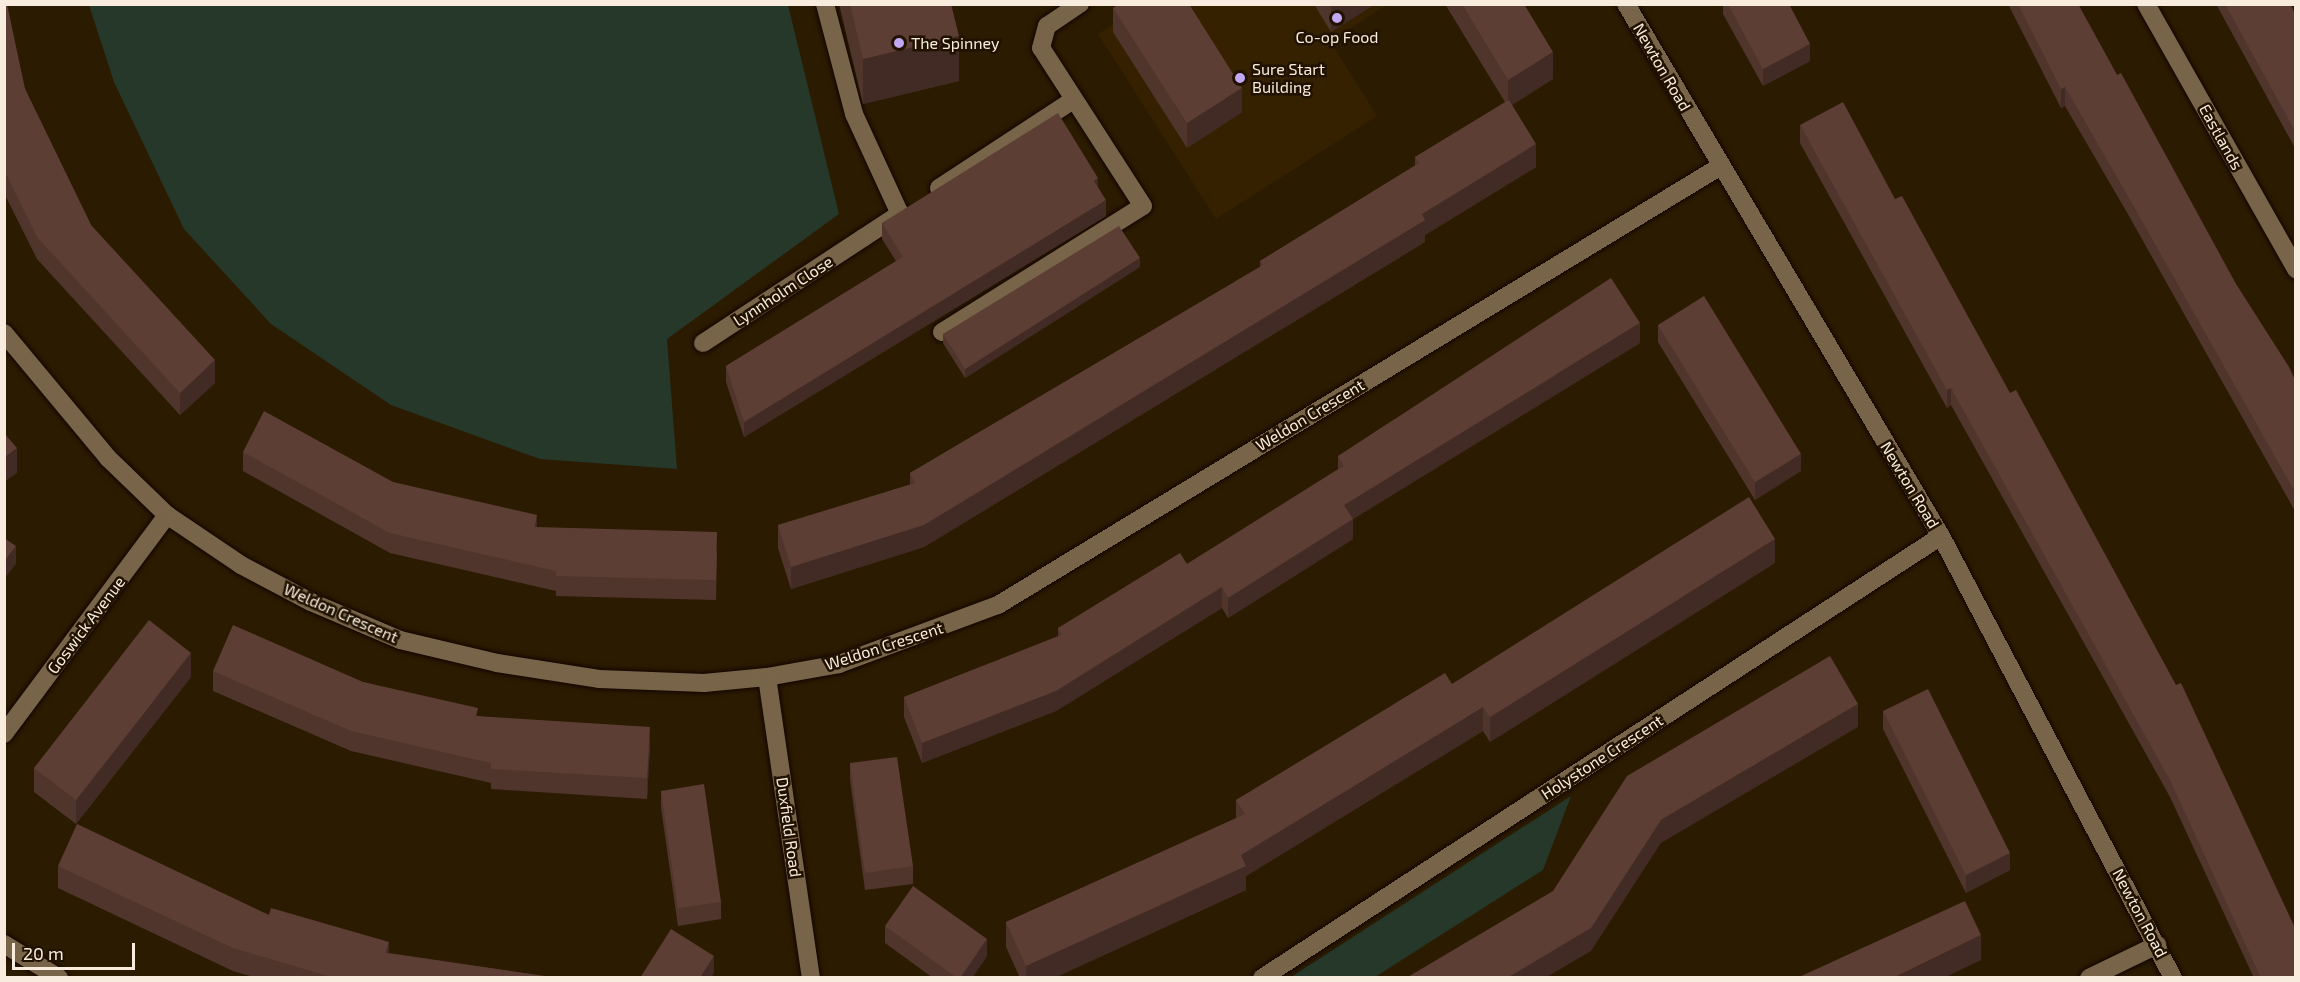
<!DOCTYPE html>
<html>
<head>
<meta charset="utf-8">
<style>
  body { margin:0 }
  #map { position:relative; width:2300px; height:982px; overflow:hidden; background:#2b1b01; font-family:"Exo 2",sans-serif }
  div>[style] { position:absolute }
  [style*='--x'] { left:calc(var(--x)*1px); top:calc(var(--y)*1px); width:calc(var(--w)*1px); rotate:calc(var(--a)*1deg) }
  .built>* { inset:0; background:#352100 }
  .green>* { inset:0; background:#26382a }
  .roads { filter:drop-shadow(0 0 2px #130500) drop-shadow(0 0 2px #130500) }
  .service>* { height:18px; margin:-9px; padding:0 9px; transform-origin:9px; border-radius:9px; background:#786549 }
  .minor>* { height:18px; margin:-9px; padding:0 9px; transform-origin:9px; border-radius:9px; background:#786549 }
  .tertiary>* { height:18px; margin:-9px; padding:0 9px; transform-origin:9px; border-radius:9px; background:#786549 }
  .wall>* { inset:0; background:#50352d }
  .shaded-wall>* { inset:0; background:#412b24 }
  .building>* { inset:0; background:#5d3e34 }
  .dots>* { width:16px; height:16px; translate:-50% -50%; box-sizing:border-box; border:3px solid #211200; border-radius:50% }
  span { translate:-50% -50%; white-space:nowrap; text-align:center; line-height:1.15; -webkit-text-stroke:5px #211200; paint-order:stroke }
  .poi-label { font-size:16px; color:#f7ecdd }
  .left { translate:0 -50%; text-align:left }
  .street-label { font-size:16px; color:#f7ecdd }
  .frame { position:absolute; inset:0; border:6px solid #f7ecdd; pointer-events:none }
  .scale { position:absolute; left:12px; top:943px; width:123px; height:27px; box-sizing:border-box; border:3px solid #f7ecdd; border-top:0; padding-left:8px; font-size:18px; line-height:21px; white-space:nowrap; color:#f7ecdd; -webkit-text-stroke:4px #211200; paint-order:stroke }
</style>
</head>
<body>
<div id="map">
  <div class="built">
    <div style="clip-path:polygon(1144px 5px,1387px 5px,1330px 41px,1377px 116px,1216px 219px,1098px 34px)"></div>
  </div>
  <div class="green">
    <div style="clip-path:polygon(89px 5px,788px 5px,839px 214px,667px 339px,677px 469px,540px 459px,391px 405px,271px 324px,184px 229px,114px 82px)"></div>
    <div style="clip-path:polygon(1571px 796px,1543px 870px,1375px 977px,1291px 977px)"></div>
  </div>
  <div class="roads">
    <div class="service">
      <div style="--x:825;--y:4;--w:114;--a:75.2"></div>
      <div style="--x:854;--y:114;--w:110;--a:65.3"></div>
      <div style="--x:939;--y:188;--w:160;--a:-33.3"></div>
      <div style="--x:863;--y:238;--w:45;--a:-33.3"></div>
      <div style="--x:942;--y:332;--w:237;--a:-32.1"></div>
      <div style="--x:1143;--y:206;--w:188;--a:-122.8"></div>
      <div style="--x:1041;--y:48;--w:23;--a:-75"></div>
      <div style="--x:1047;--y:26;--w:40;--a:-34"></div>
    </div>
    <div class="minor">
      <div style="--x:2146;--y:4;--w:305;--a:60.5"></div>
      <div style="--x:4;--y:333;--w:163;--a:50.2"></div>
      <div style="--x:108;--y:458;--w:82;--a:44"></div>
      <div style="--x:167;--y:515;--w:89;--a:34"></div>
      <div style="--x:241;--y:565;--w:79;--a:27.9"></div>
      <div style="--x:311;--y:602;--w:97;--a:23.1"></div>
      <div style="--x:400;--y:640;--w:100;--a:13.3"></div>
      <div style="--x:497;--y:663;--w:103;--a:8.9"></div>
      <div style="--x:599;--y:679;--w:105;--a:2.2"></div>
      <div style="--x:704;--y:683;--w:63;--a:-5.4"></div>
      <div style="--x:767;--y:677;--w:73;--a:-10.2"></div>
      <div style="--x:839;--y:664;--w:170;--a:-20.4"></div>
      <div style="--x:998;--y:605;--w:846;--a:-31.27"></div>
      <div style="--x:703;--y:343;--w:191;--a:-33.3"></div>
      <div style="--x:767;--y:677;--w:304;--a:81.7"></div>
      <div style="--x:4;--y:734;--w:273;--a:-53.3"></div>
      <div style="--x:4;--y:944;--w:65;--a:31.7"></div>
      <div style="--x:1262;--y:978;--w:810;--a:-33.06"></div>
      <div style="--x:2089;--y:978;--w:76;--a:-25.9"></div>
    </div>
    <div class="tertiary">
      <div style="--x:1626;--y:4;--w:618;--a:59.37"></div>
      <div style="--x:1941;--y:536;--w:499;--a:62.3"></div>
    </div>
  </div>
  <div class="wall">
    <div style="clip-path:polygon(4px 4px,25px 89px,91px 225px,215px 383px,180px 415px,37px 259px,4px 193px)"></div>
    <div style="clip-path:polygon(839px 4px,951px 4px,959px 81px,863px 104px)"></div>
    <div style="clip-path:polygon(1314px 4px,1375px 4px,1331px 32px)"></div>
    <div style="clip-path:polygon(1445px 4px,1524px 4px,1553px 79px,1512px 105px,1536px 167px,1425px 235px,1425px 242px,924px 547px,791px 589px,778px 548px,778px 525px,910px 485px,910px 473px,1260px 267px,1260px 261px,1415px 166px,1415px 157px,1505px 102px)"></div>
    <div style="clip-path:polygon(1723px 4px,1789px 4px,1810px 61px,1763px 86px,1723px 14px)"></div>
    <div style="clip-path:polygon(2008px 4px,2078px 4px,2117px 75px,2236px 284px,2295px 380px,2295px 511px,2129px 216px,2065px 106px,2061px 108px)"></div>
    <div style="clip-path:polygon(2216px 4px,2290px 4px,2295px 14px,2295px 148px)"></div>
    <div style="clip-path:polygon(1113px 8px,1242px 112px,1187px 148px,1113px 32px)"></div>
    <div style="clip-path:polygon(1800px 125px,2295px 978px,2254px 978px,2170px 797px,1951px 405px,1947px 408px,1800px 143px)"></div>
    <div style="clip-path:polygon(1098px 187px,1106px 216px,744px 437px,726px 382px,726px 366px,896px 261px,882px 239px,882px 223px)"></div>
    <div style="clip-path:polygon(1140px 267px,965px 378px,943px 343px,943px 334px)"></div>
    <div style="clip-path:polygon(1658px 325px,1801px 471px,1755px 500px,1658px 342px)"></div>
    <div style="clip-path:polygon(1640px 343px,1353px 519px,1353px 539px,1228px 618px,1222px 608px,1056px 711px,922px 763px,904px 717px,904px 697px,1058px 636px,1058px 628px,1187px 564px,1338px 469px,1338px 456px)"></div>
    <div style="clip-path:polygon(243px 452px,393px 482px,537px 527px,717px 552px,716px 600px,556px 596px,556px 591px,390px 553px,243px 471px)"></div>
    <div style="clip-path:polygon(1775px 563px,1490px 742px,1483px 731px,1246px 876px,1246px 890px,1054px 978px,1020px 978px,1006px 947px,1006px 922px,1236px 819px,1236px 800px,1452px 684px)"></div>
    <div style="clip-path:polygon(213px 671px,363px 682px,478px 716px,650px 747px,647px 799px,491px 789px,491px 783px,351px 751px,213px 691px)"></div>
    <div style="clip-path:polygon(191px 677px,76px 824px,34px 792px,34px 768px)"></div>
    <div style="clip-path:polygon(1883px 711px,2010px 870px,1966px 893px,1883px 729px)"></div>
    <div style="clip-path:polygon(850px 763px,913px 866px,913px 884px,865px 890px,850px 780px)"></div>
    <div style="clip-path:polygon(661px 791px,721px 902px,721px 919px,678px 926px,661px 808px)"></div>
    <div style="clip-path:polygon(58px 866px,269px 915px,389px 953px,558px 978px,257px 978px,233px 971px,58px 888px)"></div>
    <div style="clip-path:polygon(885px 926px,987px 956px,972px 978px,933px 978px,885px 943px)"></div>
  </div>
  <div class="shaded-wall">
    <div style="clip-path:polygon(1331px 4px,1375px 4px,1331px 32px)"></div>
    <div style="clip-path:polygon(959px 36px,959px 81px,863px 104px,863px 59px)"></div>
    <div style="clip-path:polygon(1810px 44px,1810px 61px,1763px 86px,1763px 69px)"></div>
    <div style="clip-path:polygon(1553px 52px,1553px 79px,1508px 107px,1508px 80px)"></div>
    <div style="clip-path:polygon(2065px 87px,2065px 106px,2061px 108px,2061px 89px)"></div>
    <div style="clip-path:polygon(1242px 88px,1242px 112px,1187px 148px,1187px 123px)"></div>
    <div style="clip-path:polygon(1536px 144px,1536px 167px,1425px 235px,1425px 242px,924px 547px,791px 589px,791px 567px,1422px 214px)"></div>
    <div style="clip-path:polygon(1098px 178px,1098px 193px,1094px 181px)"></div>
    <div style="clip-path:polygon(1106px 200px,1106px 216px,744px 437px,744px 422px)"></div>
    <div style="clip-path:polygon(1140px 258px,1140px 267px,965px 378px,965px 369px)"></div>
    <div style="clip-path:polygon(1640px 323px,1640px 343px,1353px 519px,1353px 539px,1228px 618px,1228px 598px,1344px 505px)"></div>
    <div style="clip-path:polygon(215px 360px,215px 383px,180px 415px,180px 393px)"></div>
    <div style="clip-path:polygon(1951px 388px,1951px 405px,1947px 408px,1947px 390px)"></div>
    <div style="clip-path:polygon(17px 448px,17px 473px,4px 482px,4px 458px)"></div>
    <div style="clip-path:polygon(1801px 454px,1801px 471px,1755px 500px,1755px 482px)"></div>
    <div style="clip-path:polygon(537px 515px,537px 534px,535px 527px)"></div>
    <div style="clip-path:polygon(1775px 539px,1775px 563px,1490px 742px,1490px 717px)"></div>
    <div style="clip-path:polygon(16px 546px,16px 564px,4px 579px,4px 562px)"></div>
    <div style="clip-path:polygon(1222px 587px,1222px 608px,1056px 711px,922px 763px,922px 743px)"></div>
    <div style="clip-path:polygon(191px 653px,191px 677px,76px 824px,76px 800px)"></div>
    <div style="clip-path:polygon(1858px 704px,1858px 727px,1661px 843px,1591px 951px,1545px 978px,1507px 978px,1661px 820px)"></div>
    <div style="clip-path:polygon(1483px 707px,1483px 731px,1246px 876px,1246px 890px,1054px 978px,1026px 978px,1026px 966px,1241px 855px)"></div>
    <div style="clip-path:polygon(650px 727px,650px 747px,647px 799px,647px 778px)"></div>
    <div style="clip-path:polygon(2010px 853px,2010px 870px,1966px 893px,1966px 875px)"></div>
    <div style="clip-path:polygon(1981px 935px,1981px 960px,1944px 978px,1893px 978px)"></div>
    <div style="clip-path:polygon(987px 939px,987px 956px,972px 978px,960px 978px)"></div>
    <div style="clip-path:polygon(389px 942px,389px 964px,386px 953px)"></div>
    <div style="clip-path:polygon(714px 956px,714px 973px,711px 978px,700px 978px)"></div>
  </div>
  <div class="building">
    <div style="clip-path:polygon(4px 4px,7px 4px,25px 89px,91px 225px,215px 360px,180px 393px,37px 237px,4px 170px)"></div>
    <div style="clip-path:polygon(850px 4px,951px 4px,959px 36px,863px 59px)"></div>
    <div style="clip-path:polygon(1119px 4px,1189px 4px,1242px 88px,1187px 123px,1113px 8px)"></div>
    <div style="clip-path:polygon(1462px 4px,1524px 4px,1553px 52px,1508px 80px)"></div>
    <div style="clip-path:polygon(1728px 4px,1789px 4px,1810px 44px,1763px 69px)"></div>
    <div style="clip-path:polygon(2018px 4px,2078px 4px,2117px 75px,2121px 73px,2236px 284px,2289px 367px,2295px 380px,2295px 492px,2129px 198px,2065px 87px,2061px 89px)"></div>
    <div style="clip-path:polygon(2225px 4px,2290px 4px,2295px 14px,2295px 131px)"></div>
    <div style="clip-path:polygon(1509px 100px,1536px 144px,1422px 214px,1425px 220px,924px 525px,791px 567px,778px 525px,915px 483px,910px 473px,1263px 265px,1260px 261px,1419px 163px,1415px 157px)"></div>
    <div style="clip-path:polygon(1843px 102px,1895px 199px,1902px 196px,2010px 393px,2016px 390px,2176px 685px,2181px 683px,2295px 928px,2295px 978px,2261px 978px,2170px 780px,1951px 388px,1947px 390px,1800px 125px)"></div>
    <div style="clip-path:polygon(1058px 113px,1098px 178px,1094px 181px,1106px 200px,744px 422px,726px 366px,903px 257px,882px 223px)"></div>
    <div style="clip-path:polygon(1119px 226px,1140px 258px,965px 369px,943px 334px)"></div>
    <div style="clip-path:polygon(1611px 278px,1640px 323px,1344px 505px,1353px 519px,1228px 598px,1222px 587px,1056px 691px,922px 743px,904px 697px,1062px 635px,1058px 628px,1180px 553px,1187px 564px,1344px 466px,1338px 456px)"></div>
    <div style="clip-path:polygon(1704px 296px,1801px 454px,1755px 482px,1658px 325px)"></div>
    <div style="clip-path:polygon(264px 411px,393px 482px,537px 515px,535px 527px,717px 532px,716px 580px,556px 576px,556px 571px,390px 533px,243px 452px)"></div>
    <div style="clip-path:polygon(4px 433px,17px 448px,4px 458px)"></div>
    <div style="clip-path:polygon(1749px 497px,1775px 539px,1490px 717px,1483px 707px,1241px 855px,1246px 866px,1026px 966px,1006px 922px,1245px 814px,1236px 800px,1445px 673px,1452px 684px)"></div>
    <div style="clip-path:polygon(4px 538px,16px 546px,4px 562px)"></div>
    <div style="clip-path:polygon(149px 620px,191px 653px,76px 800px,34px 768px)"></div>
    <div style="clip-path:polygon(233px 625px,363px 682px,478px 708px,476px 716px,650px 727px,647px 778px,491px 769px,491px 763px,351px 731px,213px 671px)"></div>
    <div style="clip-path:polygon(1830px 656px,1858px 704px,1661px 820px,1591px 928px,1507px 978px,1406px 978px,1553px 891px,1627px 776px)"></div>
    <div style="clip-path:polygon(1928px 689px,2010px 853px,1966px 875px,1883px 711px)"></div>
    <div style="clip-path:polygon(897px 757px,913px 866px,865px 873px,850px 763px)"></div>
    <div style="clip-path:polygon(704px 784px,721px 902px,678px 908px,661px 791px)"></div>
    <div style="clip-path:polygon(77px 824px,269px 915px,271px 908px,389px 942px,386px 953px,558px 978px,335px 978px,233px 948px,58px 866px)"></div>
    <div style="clip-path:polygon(913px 886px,987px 939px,960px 978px,957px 978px,885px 926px)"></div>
    <div style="clip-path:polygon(1965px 901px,1981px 935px,1893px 978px,1797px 978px)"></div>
    <div style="clip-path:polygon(671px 929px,714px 956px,700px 978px,640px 978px)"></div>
  </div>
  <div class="dots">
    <div style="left:1337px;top:18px;background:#c2a8f2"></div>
    <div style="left:899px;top:43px;background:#c2a8f2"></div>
    <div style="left:1240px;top:78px;background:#c2a8f2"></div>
  </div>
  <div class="poi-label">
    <span style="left:1337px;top:37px">Co-op Food</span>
    <span class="left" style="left:911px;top:43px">The Spinney</span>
    <span class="left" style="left:1252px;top:78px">Sure Start<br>Building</span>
  </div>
  <div class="street-label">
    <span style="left:1662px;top:67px;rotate:60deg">Newton Road</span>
    <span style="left:2221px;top:137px;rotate:61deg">Eastlands</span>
    <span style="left:783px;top:291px;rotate:-33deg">Lynnholm Close</span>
    <span style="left:1310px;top:415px;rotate:-31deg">Weldon Crescent</span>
    <span style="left:1910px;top:485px;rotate:59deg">Newton Road</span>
    <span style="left:341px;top:613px;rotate:24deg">Weldon Crescent</span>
    <span style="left:86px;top:625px;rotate:-53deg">Goswick Avenue</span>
    <span style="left:884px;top:646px;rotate:-18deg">Weldon Crescent</span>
    <span style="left:1602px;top:757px;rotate:-33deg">Holystone Crescent</span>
    <span style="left:789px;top:827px;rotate:82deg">Duxfield Road</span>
    <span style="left:2140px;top:913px;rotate:62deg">Newton Road</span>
  </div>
  <div class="frame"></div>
  <div class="scale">20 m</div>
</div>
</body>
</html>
